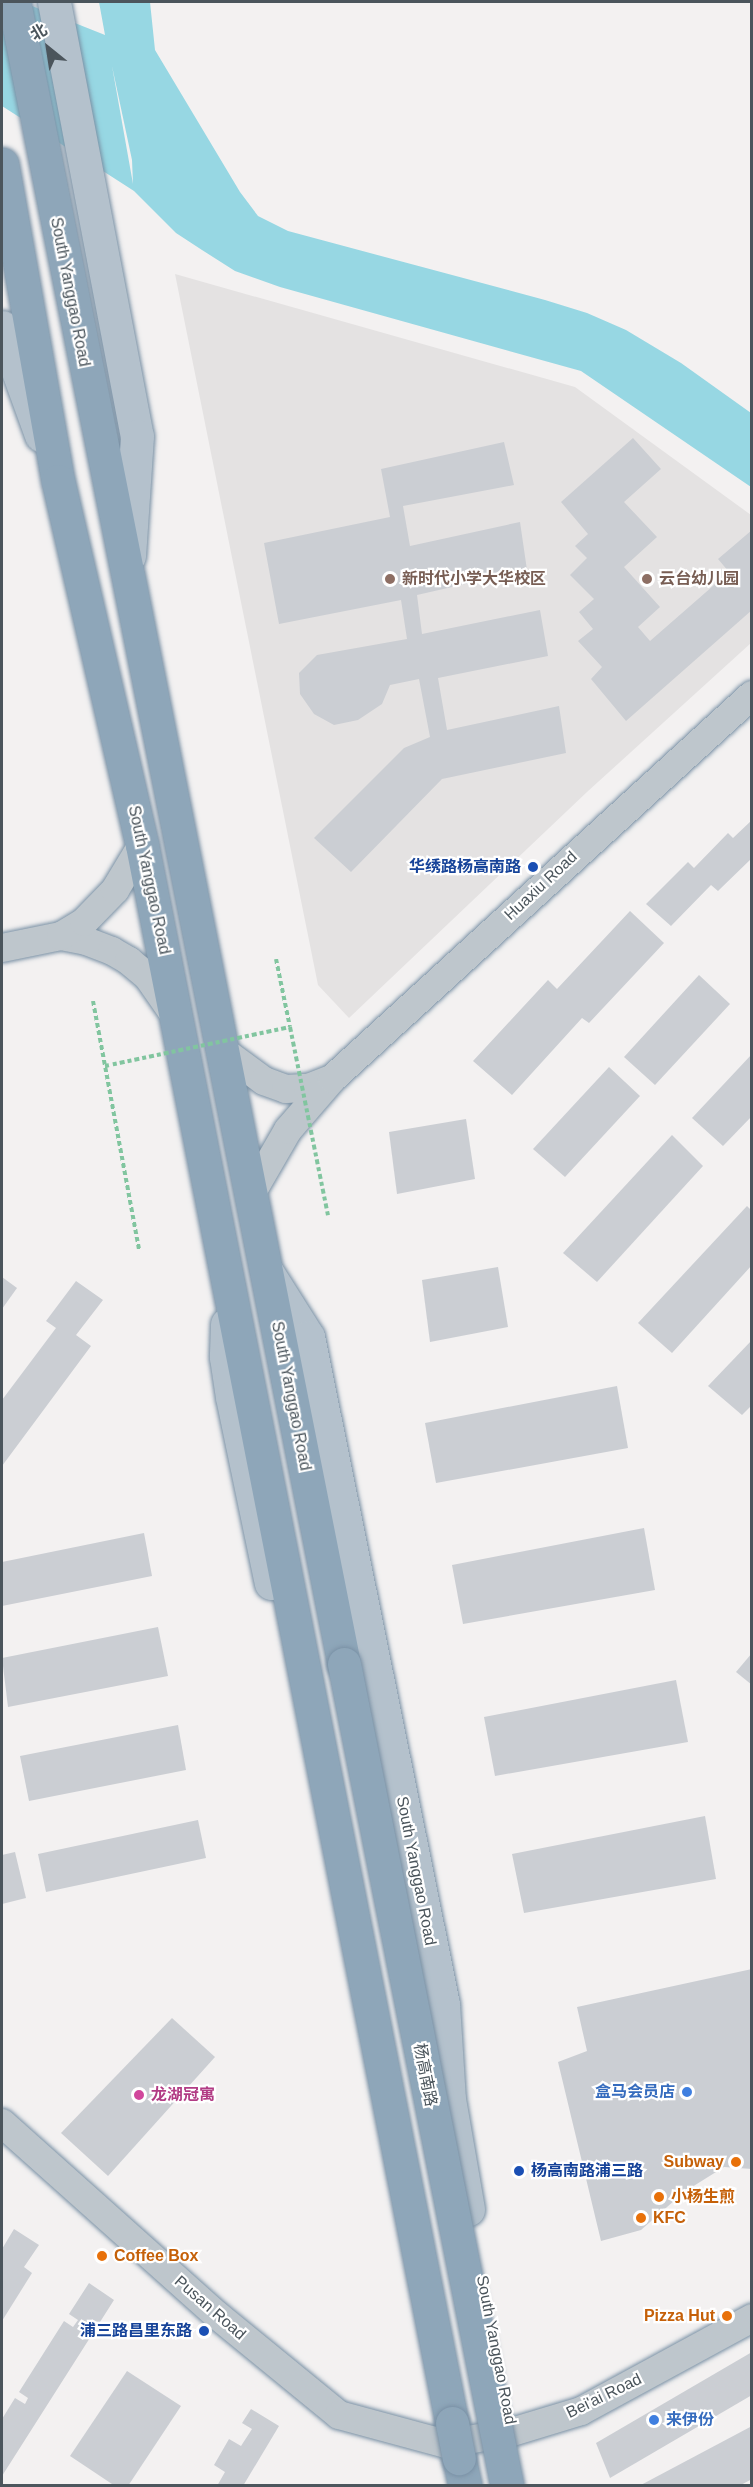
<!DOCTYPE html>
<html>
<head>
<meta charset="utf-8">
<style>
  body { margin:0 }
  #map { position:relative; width:753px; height:2487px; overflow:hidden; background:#f3f1f1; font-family:Arial,"Noto Sans SC",sans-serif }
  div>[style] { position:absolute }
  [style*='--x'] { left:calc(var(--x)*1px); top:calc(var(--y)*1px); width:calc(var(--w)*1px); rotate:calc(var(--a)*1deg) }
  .education>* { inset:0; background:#e4e2e2 }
  .water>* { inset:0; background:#97d7e3 }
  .building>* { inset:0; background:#cbced3 }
  .path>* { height:4px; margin-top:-2px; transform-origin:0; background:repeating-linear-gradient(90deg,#81c59f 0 4.5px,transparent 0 7.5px) }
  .roads { filter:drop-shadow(0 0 2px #7a91a5) drop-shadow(0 0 2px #7a91a5) }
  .minor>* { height:28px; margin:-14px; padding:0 14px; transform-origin:14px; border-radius:14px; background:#bec6cc }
  .major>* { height:33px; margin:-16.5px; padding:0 16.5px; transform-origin:16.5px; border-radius:16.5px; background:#b4c1cc }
  .highway>* { height:33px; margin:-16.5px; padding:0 16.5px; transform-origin:16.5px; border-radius:16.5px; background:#8ea6b9 }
  .path-bridge>* { height:4px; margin-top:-2px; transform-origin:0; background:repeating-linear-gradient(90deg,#81c59f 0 4.5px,transparent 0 7.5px) }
  .bridges { filter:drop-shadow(0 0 2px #7a91a5) drop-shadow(0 0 2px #7a91a5) }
  .highway-bridge>* { height:33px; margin:-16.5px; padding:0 16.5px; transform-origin:16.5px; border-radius:16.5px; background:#8ea6b9 }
  .dots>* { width:16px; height:16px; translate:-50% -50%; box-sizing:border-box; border:3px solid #fff; border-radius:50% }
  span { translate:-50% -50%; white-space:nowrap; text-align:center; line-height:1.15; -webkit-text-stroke:4.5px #fff; paint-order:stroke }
  .street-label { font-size:16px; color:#4b555c }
  .education-label { font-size:16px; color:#785e54; font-weight:700 }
  .left { translate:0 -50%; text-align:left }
  .transit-label { font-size:16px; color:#164399; font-weight:700 }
  .right { translate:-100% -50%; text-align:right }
  .shop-label { font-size:16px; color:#366cbe; font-weight:700 }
  .hotel-label { font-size:16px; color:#b23c85; font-weight:700 }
  .food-label { font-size:16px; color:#c56008; font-weight:700 }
  .frame { position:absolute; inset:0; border:3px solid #4b555c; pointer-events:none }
  .north { position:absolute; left:18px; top:18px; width:60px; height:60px; -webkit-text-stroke:4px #fff; paint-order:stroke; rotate:330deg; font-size:16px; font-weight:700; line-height:24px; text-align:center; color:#4b555c }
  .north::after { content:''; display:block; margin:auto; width:21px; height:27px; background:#4b555c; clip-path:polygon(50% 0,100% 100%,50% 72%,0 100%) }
</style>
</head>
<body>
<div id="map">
  <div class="education">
    <div style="clip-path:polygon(175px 274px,575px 387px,751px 515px,751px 643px,587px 792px,349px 1018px,318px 985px)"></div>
  </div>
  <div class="water">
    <div style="clip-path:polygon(evenodd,2px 2px,22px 2px,105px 35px,99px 2px,150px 2px,155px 50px,240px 192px,258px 216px,288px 231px,545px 300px,587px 313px,626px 330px,681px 363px,751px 413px,751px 487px,581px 371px,280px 287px,235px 271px,202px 250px,176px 233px,134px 191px,2px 106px,2px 2px,112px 66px,132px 160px,133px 184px,112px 66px)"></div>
  </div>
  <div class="building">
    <div style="clip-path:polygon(633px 438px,661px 469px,624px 502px,657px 537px,624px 567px,660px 607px,638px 627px,650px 641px,729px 572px,718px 559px,752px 530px,752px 610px,626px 721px,591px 679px,602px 667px,578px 641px,593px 629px,579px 612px,594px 599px,570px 575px,587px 558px,575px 546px,588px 534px,561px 502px)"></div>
    <div style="clip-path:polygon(504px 442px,514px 485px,403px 506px,410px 546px,520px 522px,527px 570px,417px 595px,422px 634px,540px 610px,548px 656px,438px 678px,447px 730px,559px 706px,566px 753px,442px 779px,351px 872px,314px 838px,404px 748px,430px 737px,419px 679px,390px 685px,382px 704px,358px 720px,334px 725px,314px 714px,300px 694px,299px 673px,317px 655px,407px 639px,401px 600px,279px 624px,264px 543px,390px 517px,381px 469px)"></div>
    <div style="clip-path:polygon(752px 820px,752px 858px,718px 891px,711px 885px,671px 926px,646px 904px,688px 862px,694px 868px,728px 833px,733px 838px)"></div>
    <div style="clip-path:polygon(630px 911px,664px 943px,589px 1023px,582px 1018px,512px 1095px,473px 1061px,548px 980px,557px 989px)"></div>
    <div style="clip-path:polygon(699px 975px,730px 1004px,655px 1085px,624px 1057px)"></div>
    <div style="clip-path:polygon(752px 1054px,752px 1116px,723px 1146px,692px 1118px)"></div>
    <div style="clip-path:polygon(609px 1067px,640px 1096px,565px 1177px,533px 1149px)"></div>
    <div style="clip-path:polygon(466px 1119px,475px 1179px,397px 1194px,389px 1132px)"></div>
    <div style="clip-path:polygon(672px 1135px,703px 1166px,597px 1282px,563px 1253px)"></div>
    <div style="clip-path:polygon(747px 1206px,752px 1211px,752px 1265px,672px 1353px,638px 1323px)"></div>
    <div style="clip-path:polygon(498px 1267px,508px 1327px,430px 1342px,422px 1280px)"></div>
    <div style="clip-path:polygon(2px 1277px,17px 1288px,2px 1309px)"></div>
    <div style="clip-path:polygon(76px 1281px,103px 1300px,76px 1335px,91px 1346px,2px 1466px,2px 1400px,56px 1328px,46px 1321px)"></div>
    <div style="clip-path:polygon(752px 1340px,752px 1405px,742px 1415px,708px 1386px)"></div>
    <div style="clip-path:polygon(617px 1386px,628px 1448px,436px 1483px,425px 1423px)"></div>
    <div style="clip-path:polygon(644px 1528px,655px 1590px,463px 1624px,452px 1565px)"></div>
    <div style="clip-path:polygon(144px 1533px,152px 1576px,2px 1606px,2px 1562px)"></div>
    <div style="clip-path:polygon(158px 1627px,168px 1676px,8px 1707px,2px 1658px)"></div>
    <div style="clip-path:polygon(752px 1653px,752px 1685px,736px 1672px)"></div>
    <div style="clip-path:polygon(676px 1680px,688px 1742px,495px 1776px,484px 1717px)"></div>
    <div style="clip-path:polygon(178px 1725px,186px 1770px,29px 1801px,20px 1756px)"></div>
    <div style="clip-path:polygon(705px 1816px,716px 1879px,524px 1913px,512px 1854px)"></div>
    <div style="clip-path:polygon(198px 1820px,206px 1858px,46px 1892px,38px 1854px)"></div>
    <div style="clip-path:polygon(15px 1852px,26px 1898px,2px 1904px,2px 1855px)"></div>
    <div style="clip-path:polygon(752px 1969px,752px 2169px,724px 2167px,684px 2192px,641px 2230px,601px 2241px,558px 2062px,587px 2051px,577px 2007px)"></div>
    <div style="clip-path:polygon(172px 2018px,215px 2057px,108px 2176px,61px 2133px)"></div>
    <div style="clip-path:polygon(14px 2229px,39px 2245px,24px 2267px,32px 2273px,2px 2321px,2px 2249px)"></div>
    <div style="clip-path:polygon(89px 2283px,114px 2300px,2px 2476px,2px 2419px,15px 2398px,25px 2404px,28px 2398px,19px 2392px,64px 2321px,73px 2327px,78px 2320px,69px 2314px)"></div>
    <div style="clip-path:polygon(752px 2352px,752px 2395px,610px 2478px,596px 2443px)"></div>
    <div style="clip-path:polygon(127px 2371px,181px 2406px,128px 2486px,115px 2486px,70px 2456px)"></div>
    <div style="clip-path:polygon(251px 2409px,279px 2426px,243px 2486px,217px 2486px,225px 2472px,214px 2465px,229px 2439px,241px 2446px,252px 2429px,242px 2423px)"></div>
    <div style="clip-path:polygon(752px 2426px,752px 2479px,739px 2486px,639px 2486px)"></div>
  </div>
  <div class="path">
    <div style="--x:276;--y:959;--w:69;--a:78.4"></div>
    <div style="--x:93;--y:1001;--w:253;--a:79.5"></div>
  </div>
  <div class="roads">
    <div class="minor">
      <div style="--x:61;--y:936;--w:25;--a:11"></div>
      <div style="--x:86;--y:941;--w:28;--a:21"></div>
      <div style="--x:112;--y:951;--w:20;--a:30"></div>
      <div style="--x:129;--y:961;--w:25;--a:40"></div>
      <div style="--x:148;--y:977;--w:47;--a:55.3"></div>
      <div style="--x:2;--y:948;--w:60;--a:-11.5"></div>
      <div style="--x:61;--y:936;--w:27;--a:-31"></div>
      <div style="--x:84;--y:922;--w:45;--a:-45.9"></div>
      <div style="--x:115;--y:890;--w:52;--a:-59"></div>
      <div style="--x:222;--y:1050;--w:52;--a:36.4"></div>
      <div style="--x:264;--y:1081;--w:23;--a:20"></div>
      <div style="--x:286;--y:1089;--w:22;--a:-3"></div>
      <div style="--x:308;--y:1088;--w:26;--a:-21"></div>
      <div style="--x:251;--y:1194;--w:74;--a:-60"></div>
      <div style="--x:288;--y:1130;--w:67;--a:-49.2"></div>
      <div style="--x:332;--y:1079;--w:569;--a:-42.44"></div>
      <div style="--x:2;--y:2123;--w:290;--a:41.8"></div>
      <div style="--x:218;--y:2316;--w:156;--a:39.3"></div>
      <div style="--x:339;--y:2415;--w:111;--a:15.2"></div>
      <div style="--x:446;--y:2444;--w:67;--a:-10.3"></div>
      <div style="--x:512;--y:2432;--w:72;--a:-16.9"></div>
      <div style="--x:581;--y:2411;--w:195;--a:-28.5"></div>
    </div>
    <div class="major">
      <div style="--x:54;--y:2;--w:442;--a:79.2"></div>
      <div style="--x:137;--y:436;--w:120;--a:93.8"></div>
      <div style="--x:2;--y:327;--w:115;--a:70.1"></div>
      <div style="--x:267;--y:1272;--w:77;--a:57.8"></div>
      <div style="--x:308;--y:1337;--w:681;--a:78.56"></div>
      <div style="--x:443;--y:2004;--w:95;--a:86.4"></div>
      <div style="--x:449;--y:2099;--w:112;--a:80.2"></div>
      <div style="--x:227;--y:1324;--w:33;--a:92"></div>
      <div style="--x:226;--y:1357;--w:40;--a:81.5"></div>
      <div style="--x:232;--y:1397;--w:190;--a:78.2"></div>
    </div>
    <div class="highway">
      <div style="--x:14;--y:2;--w:1694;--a:78.77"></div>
      <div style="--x:2;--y:164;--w:322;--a:80"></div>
      <div style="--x:58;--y:481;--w:374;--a:77"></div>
      <div style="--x:142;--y:845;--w:1608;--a:78.89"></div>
      <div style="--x:459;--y:2458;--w:29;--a:78"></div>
    </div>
  </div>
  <div class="path-bridge">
    <div style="--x:105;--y:1066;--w:189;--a:-11.9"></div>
    <div style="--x:290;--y:1027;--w:193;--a:78.6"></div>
  </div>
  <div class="bridges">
    <div class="highway-bridge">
      <div style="--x:344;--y:1664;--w:838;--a:78.78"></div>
      <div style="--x:452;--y:2423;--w:36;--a:79"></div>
    </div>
  </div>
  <div class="dots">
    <div style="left:390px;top:579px;background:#8d6e63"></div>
    <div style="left:647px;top:579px;background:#8d6e63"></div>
    <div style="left:533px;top:867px;background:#1a4fb4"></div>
    <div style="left:687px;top:2092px;background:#3f7fe0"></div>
    <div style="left:139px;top:2095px;background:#d1479c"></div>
    <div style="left:736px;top:2162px;background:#e8710a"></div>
    <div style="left:519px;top:2171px;background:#1a4fb4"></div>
    <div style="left:659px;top:2197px;background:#e8710a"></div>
    <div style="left:641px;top:2218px;background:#e8710a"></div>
    <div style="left:102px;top:2256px;background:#e8710a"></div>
    <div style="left:727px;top:2316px;background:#e8710a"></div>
    <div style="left:204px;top:2331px;background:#1a4fb4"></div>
    <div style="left:654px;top:2420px;background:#3f7fe0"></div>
  </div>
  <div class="street-label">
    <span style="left:70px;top:292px;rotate:79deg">South Yanggao Road</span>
    <span style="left:149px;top:880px;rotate:78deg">South Yanggao Road</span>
    <span style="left:541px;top:886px;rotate:-43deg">Huaxiu Road</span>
    <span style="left:291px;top:1396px;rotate:79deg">South Yanggao Road</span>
    <span style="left:416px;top:1871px;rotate:79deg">South Yanggao Road</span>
    <span style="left:425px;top:2075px;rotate:79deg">杨高南路</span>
    <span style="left:210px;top:2308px;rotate:41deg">Pusan Road</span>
    <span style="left:496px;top:2350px;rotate:79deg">South Yanggao Road</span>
    <span style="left:604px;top:2396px;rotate:-26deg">Bei'ai Road</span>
  </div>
  <div class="education-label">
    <span class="left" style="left:402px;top:579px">新时代小学大华校区</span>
    <span class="left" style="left:659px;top:579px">云台幼儿园</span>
  </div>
  <div class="transit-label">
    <span class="right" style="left:521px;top:867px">华绣路杨高南路</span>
    <span class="left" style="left:531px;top:2171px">杨高南路浦三路</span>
    <span class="right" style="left:192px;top:2331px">浦三路昌里东路</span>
  </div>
  <div class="shop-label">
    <span class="right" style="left:675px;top:2092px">盒马会员店</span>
    <span class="left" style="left:666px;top:2420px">来伊份</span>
  </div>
  <div class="hotel-label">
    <span class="left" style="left:151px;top:2095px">龙湖冠寓</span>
  </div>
  <div class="food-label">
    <span class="right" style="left:724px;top:2162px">Subway</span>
    <span class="left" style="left:671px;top:2197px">小杨生煎</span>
    <span class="left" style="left:653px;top:2218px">KFC</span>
    <span class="left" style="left:114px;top:2256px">Coffee Box</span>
    <span class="right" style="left:715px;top:2316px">Pizza Hut</span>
  </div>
  <div class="frame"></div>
  <div class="north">北</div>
</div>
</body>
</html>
